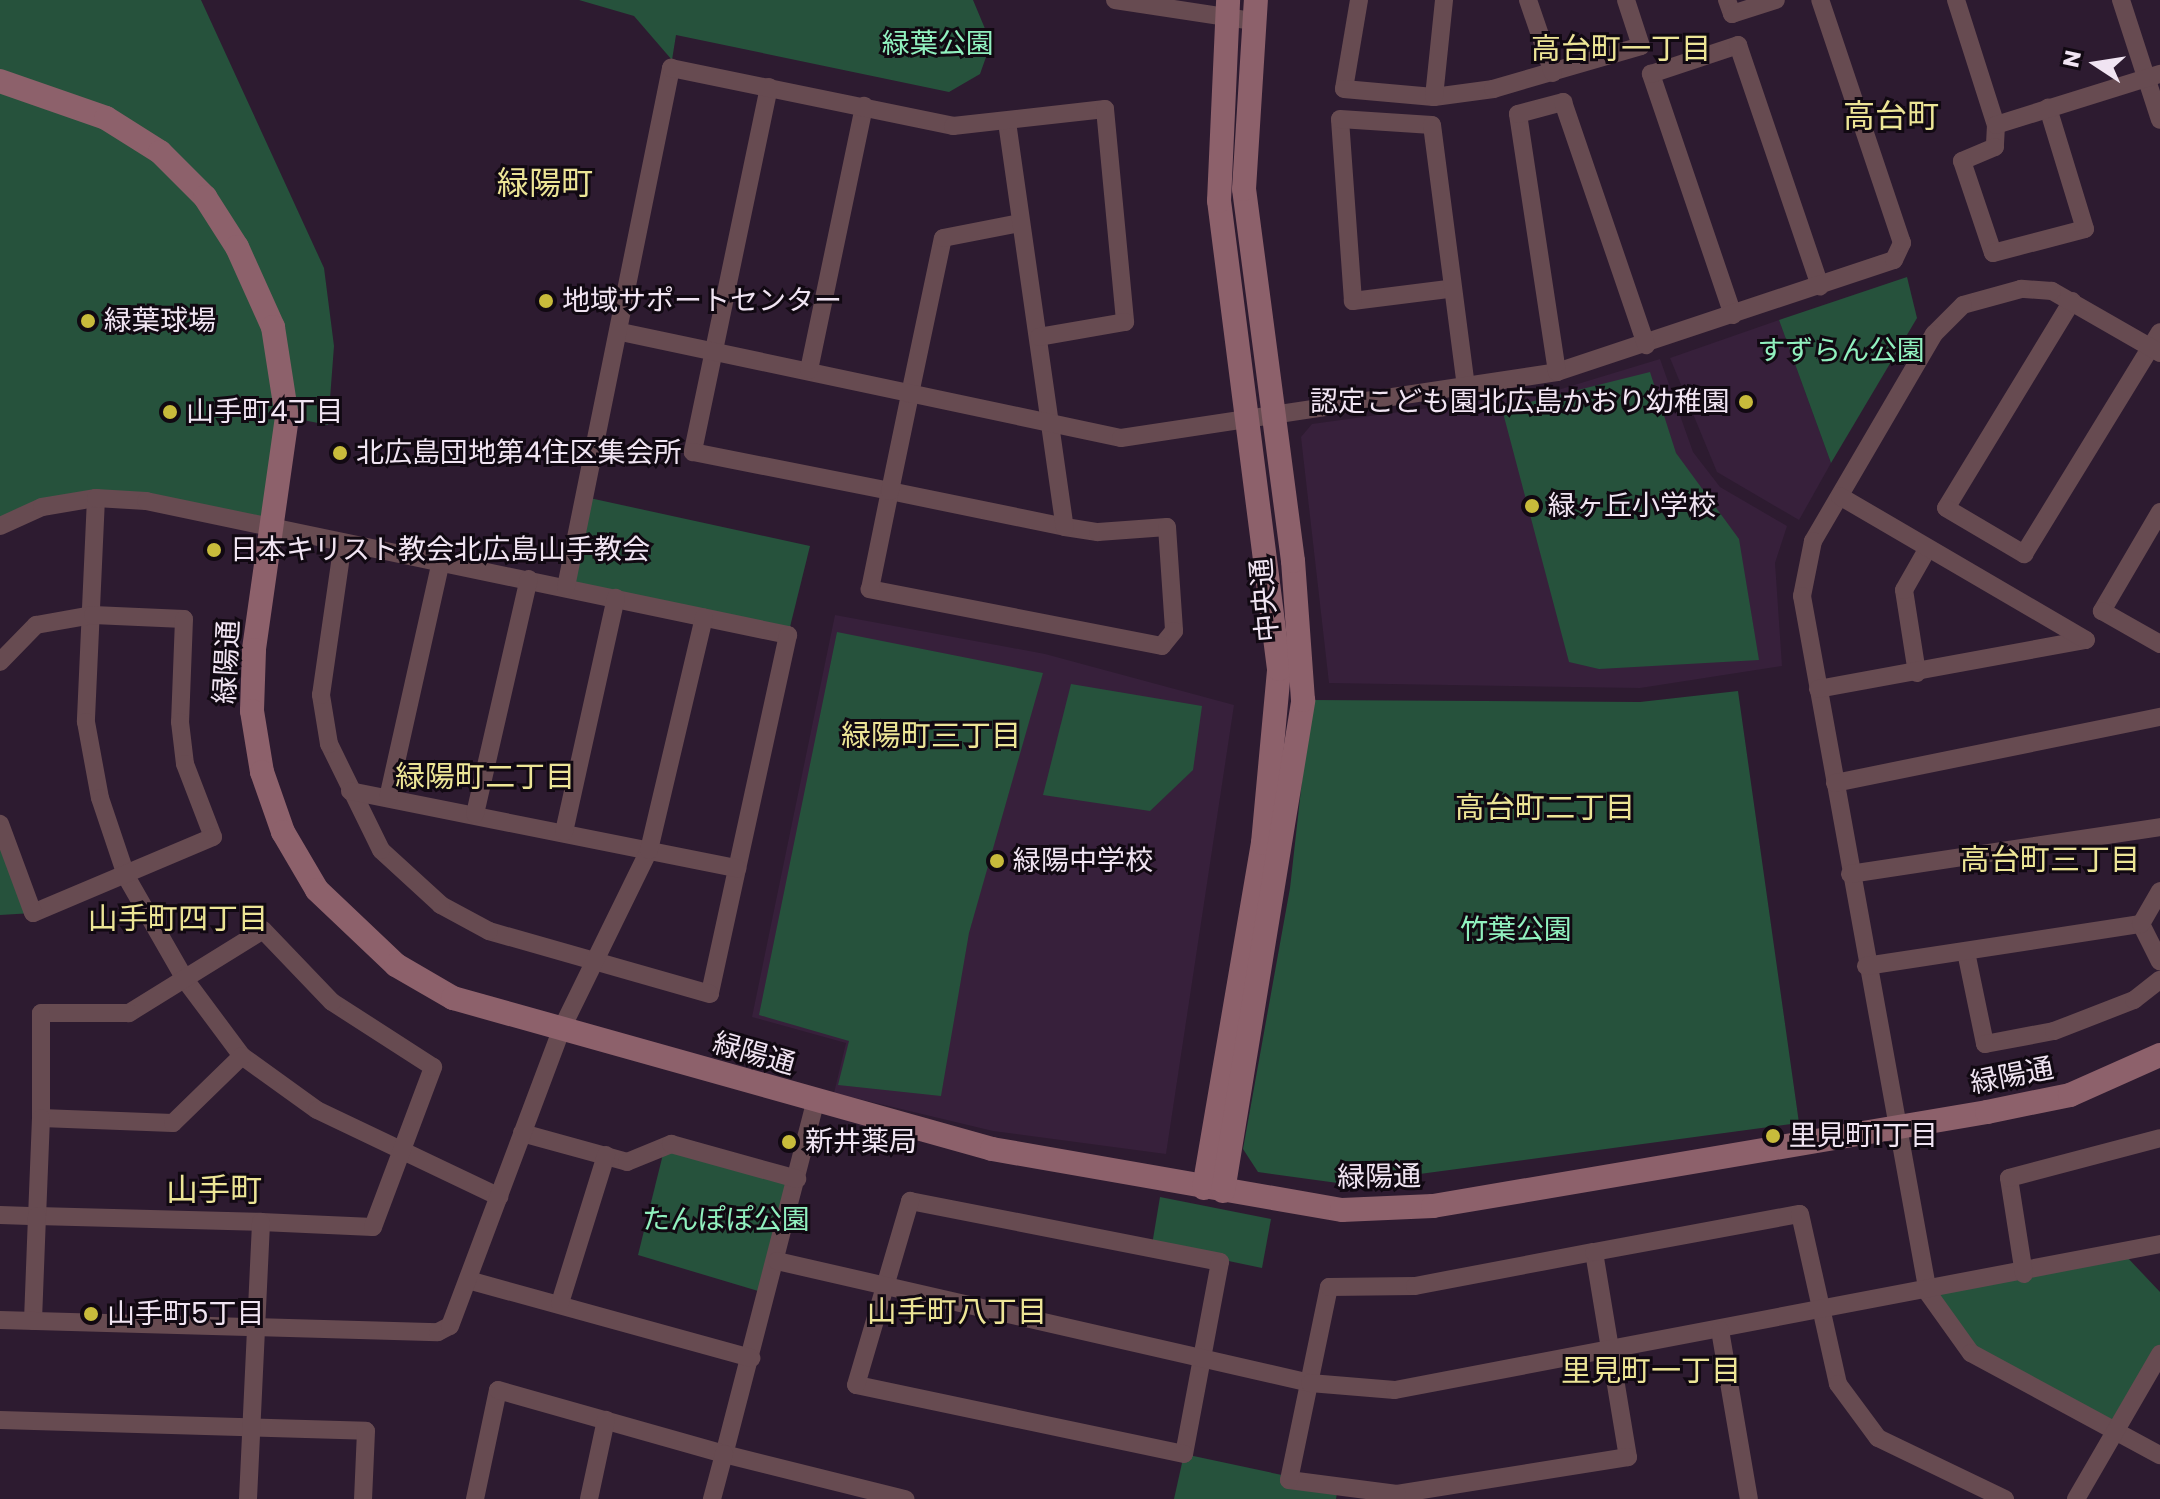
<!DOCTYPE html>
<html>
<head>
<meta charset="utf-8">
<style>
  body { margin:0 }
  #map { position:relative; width:2160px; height:1499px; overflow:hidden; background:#2d1b30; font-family:Poppins,"Noto Sans JP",sans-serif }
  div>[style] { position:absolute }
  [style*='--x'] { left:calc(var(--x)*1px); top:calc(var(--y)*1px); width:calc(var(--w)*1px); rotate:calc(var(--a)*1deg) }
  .built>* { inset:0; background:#37203b }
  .green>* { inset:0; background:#26523c }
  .street>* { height:18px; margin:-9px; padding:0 9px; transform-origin:9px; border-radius:9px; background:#674b51 }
  .secondary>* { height:24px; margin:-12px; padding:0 12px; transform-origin:12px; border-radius:12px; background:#8d616b }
  .dots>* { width:22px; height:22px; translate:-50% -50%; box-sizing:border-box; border:4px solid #110912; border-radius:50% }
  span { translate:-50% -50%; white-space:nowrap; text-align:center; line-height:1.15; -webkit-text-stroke:6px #110912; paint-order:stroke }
  .park-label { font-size:28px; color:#91f1bf }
  .poi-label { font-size:28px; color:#f0e4f2 }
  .left { translate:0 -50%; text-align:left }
  .right { translate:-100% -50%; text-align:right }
  .street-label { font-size:28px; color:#f0e4f2 }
  .neighbourhood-label { font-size:30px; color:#ede596 }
  .quarter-label { font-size:32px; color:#ede596 }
  .north { position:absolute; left:2056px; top:24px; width:80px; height:80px; -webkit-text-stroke:6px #110912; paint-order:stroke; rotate:282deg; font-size:22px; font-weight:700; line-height:32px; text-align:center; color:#f0e4f2 }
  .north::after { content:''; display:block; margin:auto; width:28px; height:36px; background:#f0e4f2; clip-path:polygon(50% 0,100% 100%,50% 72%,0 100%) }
</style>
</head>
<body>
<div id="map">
  <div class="built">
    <div style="clip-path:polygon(1779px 320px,1831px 463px,1799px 520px,1717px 472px,1670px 358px)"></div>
    <div style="clip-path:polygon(1660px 359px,1693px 452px,1720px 487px,1787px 526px,1775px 563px,1782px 666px,1640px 688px,1329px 683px,1301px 437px,1312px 424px,1558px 390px)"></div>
    <div style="clip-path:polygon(835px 615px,1045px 654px,1234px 705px,1166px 1154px,993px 1131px,834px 1093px,846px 1043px,752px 1017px)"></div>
  </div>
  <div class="green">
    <div style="clip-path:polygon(0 0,201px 0,324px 268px,334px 346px,328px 425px,288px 417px,276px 527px,96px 498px,0 526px)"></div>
    <div style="clip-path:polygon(579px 0,973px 0,991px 43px,980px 74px,949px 92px,676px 35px,672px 60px,634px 16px)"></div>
    <div style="clip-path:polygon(1907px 277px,1917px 318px,1831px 463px,1779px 320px)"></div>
    <div style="clip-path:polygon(1650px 372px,1676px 453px,1739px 539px,1759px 660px,1599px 669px,1569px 662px,1502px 409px)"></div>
    <div style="clip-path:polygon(585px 497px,810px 546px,788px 635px,566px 587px)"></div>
    <div style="clip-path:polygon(837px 632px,1043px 673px,969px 933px,941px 1096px,838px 1085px,849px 1041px,759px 1015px)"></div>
    <div style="clip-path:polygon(1071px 684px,1202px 706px,1193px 770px,1150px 811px,1043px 795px)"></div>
    <div style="clip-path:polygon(1738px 691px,1799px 1123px,1345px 1184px,1258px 1172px,1243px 1149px,1290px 888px,1311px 700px,1640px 702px)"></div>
    <div style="clip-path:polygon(0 824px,33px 913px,0 915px)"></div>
    <div style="clip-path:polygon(665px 1146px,797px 1179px,768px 1294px,638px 1255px)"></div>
    <div style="clip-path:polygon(1160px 1197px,1271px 1219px,1262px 1268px,1152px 1245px)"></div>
    <div style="clip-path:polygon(2125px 1255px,2160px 1292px,2160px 1354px,2113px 1427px,1971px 1353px,1928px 1293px)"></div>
    <div style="clip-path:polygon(1184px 1454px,1338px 1487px,1336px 1499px,1174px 1499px)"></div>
  </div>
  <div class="street">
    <div style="--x:1115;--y:0;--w:140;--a:8.7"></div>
    <div style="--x:1359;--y:0;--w:90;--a:99.6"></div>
    <div style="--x:1344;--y:89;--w:90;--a:5.1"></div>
    <div style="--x:1434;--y:97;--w:60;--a:-7.7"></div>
    <div style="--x:1493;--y:89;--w:154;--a:-16.2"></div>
    <div style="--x:1641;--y:46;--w:48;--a:-108.1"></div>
    <div style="--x:1528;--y:0;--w:77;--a:71.1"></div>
    <div style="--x:1727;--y:0;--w:15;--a:70"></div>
    <div style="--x:1732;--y:14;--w:46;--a:-17.7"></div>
    <div style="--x:1956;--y:0;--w:131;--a:72.3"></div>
    <div style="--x:1996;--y:125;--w:22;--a:93"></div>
    <div style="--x:1995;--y:147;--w:36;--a:157"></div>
    <div style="--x:1962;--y:161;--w:97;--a:71.4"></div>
    <div style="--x:1993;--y:253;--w:95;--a:-14.6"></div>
    <div style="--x:2085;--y:229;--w:127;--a:-107"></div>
    <div style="--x:2121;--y:0;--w:126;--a:72"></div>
    <div style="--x:769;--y:87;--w:373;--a:101.8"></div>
    <div style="--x:693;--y:452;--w:201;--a:11.2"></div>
    <div style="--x:890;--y:491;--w:179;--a:11.6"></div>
    <div style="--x:1065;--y:527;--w:33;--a:9"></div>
    <div style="--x:1098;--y:532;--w:69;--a:-4.1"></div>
    <div style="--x:1167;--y:527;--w:104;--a:86.1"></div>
    <div style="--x:1174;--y:631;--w:19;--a:129"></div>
    <div style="--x:1162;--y:646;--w:298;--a:-169"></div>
    <div style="--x:870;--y:589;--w:100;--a:-78.5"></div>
    <div style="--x:890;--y:491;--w:99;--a:-78.3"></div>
    <div style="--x:910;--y:394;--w:159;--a:-78.1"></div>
    <div style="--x:943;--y:238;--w:78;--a:-11"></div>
    <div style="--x:1434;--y:97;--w:98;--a:-84.1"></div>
    <div style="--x:1007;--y:122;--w:409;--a:81.9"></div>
    <div style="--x:1996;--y:125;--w:172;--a:-17.3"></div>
    <div style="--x:1448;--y:289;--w:96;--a:172.8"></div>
    <div style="--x:1353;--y:301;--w:182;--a:-94.1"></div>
    <div style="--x:1340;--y:119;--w:92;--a:3.7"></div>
    <div style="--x:1432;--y:125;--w:264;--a:82.6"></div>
    <div style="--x:2072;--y:301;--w:242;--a:121.3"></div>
    <div style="--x:1946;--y:508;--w:91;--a:30.5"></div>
    <div style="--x:2024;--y:554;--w:260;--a:-58.5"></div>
    <div style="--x:1733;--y:315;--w:255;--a:-108.8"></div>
    <div style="--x:1651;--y:74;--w:92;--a:-18.4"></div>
    <div style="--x:1738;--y:45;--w:255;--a:71.2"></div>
    <div style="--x:621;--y:332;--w:511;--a:11.97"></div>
    <div style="--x:1121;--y:438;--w:441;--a:-8.6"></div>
    <div style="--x:1557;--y:372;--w:355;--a:-18.4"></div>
    <div style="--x:1894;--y:260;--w:19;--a:-65"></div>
    <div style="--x:1902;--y:243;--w:256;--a:-108.6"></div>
    <div style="--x:2160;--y:353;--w:125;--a:-150.1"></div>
    <div style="--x:2052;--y:291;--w:31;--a:-176"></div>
    <div style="--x:2021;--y:289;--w:60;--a:164.6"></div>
    <div style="--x:1963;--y:305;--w:41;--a:135"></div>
    <div style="--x:1934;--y:334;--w:240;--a:120.3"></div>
    <div style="--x:1813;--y:541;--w:56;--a:101.3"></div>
    <div style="--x:1802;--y:596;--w:708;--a:79.75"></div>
    <div style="--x:1928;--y:1293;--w:74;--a:54.4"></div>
    <div style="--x:1971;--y:1353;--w:215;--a:28.4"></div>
    <div style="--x:809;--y:370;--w:270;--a:-78.2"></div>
    <div style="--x:1557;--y:372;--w:261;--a:-98.6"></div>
    <div style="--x:1518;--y:114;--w:47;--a:-14.9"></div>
    <div style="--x:1563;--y:102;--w:257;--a:71.1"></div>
    <div style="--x:96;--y:498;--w:224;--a:92.6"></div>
    <div style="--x:86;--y:722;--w:77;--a:79.6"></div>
    <div style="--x:100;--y:798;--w:84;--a:71.4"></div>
    <div style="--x:127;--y:878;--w:119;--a:60.2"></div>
    <div style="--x:186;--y:981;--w:94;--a:53.3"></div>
    <div style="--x:242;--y:1056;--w:92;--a:35.8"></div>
    <div style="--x:317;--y:1110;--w:202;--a:25.5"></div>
    <div style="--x:2160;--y:512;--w:115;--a:120.4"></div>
    <div style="--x:2102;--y:611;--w:67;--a:29.6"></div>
    <div style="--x:0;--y:526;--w:46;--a:-24.3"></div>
    <div style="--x:42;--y:507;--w:55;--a:-9.5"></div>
    <div style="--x:96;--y:498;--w:50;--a:3.4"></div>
    <div style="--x:146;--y:501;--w:656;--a:11.79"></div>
    <div style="--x:788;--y:635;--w:367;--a:102.3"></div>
    <div style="--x:710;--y:994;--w:230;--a:-164.1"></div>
    <div style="--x:489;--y:931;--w:55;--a:-151.6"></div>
    <div style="--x:441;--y:905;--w:81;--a:-137.5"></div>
    <div style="--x:381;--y:850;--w:118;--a:-116.1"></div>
    <div style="--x:329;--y:744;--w:50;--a:-99.3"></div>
    <div style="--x:321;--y:695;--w:154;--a:-81.8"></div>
    <div style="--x:566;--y:587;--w:530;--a:-78.56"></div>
    <div style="--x:671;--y:68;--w:288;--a:11.6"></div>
    <div style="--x:953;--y:126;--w:153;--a:-6.4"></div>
    <div style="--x:1105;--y:109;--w:214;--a:84.6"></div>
    <div style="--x:1125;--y:322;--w:87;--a:170.1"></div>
    <div style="--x:0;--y:662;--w:52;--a:-45.8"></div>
    <div style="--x:36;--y:625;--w:58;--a:-10"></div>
    <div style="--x:93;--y:615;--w:91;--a:2.5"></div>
    <div style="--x:184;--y:619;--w:103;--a:92.2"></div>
    <div style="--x:180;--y:722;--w:42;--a:83.2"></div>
    <div style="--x:185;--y:764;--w:78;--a:69"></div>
    <div style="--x:213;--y:837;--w:195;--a:157.1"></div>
    <div style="--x:33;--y:913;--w:95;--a:-110.3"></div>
    <div style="--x:1917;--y:673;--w:84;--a:-98.9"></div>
    <div style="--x:1904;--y:590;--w:48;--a:-60.3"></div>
    <div style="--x:1818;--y:689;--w:272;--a:-10.4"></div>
    <div style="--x:2086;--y:640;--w:285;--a:-149.7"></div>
    <div style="--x:1835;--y:783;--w:332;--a:-11.5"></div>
    <div style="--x:350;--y:791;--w:395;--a:11.3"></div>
    <div style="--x:388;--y:798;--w:243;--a:-77.4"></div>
    <div style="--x:475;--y:814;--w:241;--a:-77.1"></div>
    <div style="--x:564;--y:832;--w:240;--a:-77.5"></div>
    <div style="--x:1850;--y:874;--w:314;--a:-8.6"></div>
    <div style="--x:2141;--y:924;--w:42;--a:63.4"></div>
    <div style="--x:1966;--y:952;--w:94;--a:78.3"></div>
    <div style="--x:1985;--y:1044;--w:70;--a:-10.7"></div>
    <div style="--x:2054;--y:1031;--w:86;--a:-21.2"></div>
    <div style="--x:2134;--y:1000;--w:33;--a:-38"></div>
    <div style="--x:1866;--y:966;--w:278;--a:-8.7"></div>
    <div style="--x:2141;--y:924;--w:38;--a:-60"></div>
    <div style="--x:815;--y:1103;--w:363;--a:104.5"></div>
    <div style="--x:724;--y:1454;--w:187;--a:14"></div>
    <div style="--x:41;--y:1118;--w:132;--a:2.2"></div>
    <div style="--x:173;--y:1123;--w:96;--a:-44.2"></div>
    <div style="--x:522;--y:1133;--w:109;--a:15.4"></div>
    <div style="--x:627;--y:1162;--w:48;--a:-22.2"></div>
    <div style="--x:671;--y:1144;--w:131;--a:15.5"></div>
    <div style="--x:910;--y:1201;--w:316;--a:11.1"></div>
    <div style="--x:1220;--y:1262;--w:195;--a:100.6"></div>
    <div style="--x:1184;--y:1454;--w:335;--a:-168.1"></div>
    <div style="--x:856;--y:1385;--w:192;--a:-73.6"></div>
    <div style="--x:0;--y:1215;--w:37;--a:2"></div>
    <div style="--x:37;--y:1216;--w:224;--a:1.5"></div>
    <div style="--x:261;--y:1222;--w:112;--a:2.6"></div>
    <div style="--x:373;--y:1227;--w:171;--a:-69.4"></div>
    <div style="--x:433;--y:1067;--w:120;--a:-147.2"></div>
    <div style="--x:332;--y:1002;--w:100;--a:-133.8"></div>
    <div style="--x:263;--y:930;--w:158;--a:148.2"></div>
    <div style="--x:129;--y:1013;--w:88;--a:180"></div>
    <div style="--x:41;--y:1013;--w:105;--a:90"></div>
    <div style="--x:41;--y:1118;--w:98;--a:92.3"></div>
    <div style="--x:37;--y:1216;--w:105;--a:92.2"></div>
    <div style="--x:1594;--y:1252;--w:208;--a:80.6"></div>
    <div style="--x:1628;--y:1457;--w:234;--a:170.9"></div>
    <div style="--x:1397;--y:1494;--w:109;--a:-172.6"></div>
    <div style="--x:1289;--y:1480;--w:197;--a:-78.3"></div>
    <div style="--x:1329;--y:1287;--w:86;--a:-0.7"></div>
    <div style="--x:1415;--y:1286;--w:182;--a:-10.8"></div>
    <div style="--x:1594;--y:1252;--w:209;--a:-10.5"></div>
    <div style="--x:1800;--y:1214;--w:174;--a:77.4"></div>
    <div style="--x:1838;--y:1384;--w:67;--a:53.5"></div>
    <div style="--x:1878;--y:1438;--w:141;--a:25.7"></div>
    <div style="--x:777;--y:1261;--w:547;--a:12.89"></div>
    <div style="--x:1310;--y:1383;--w:85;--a:4.7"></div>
    <div style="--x:1395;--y:1390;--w:779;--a:-10.8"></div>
    <div style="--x:2024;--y:1274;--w:97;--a:-98.9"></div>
    <div style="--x:2009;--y:1178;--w:156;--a:-14.8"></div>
    <div style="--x:468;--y:1280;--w:294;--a:15.4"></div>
    <div style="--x:560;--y:1303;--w:155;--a:-72.7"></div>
    <div style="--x:0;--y:1320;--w:438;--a:1.6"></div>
    <div style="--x:438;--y:1332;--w:13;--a:-27"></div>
    <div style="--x:450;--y:1326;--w:316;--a:-69.4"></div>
    <div style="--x:561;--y:1030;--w:200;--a:-63.9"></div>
    <div style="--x:649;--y:850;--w:239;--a:-76.7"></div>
    <div style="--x:1720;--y:1330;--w:171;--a:80.3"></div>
    <div style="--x:0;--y:1420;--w:366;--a:1.7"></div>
    <div style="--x:366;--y:1431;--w:68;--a:92.5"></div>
    <div style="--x:248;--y:1499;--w:277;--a:-87.3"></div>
    <div style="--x:475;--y:1499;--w:111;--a:-78.1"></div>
    <div style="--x:498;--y:1390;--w:235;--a:15.8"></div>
    <div style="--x:724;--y:1454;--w:47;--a:104.9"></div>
    <div style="--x:589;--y:1499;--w:81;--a:-77.9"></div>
    <div style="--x:2076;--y:1499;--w:168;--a:-59.9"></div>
  </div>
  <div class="secondary">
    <div style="--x:0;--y:81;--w:112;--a:19.2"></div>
    <div style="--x:106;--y:118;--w:64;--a:32.2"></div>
    <div style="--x:160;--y:152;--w:64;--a:45"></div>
    <div style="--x:205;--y:197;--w:59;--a:57.4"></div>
    <div style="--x:237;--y:247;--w:88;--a:65.8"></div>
    <div style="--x:273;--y:327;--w:91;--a:81.2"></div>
    <div style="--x:287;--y:417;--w:235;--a:98.1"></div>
    <div style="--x:254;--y:650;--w:61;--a:91.9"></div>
    <div style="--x:252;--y:711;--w:62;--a:80.7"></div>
    <div style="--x:262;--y:772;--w:64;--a:70.7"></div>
    <div style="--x:283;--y:832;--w:67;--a:59.6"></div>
    <div style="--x:317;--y:890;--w:109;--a:43.5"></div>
    <div style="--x:396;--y:965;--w:66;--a:30.1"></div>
    <div style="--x:453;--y:998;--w:560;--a:15.65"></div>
    <div style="--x:992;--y:1149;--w:355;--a:9.9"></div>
    <div style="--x:1342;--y:1210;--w:91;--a:-2.5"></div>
    <div style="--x:1433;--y:1206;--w:562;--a:-9.63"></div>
    <div style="--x:1987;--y:1112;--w:85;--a:-11.6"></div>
    <div style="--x:2070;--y:1095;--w:98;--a:-24"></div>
    <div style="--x:1204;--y:1188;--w:350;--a:-80.3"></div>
    <div style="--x:1263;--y:843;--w:175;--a:-84.7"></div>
    <div style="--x:1279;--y:669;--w:472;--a:-97.3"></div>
    <div style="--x:1219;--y:201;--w:201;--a:-87.4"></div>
    <div style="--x:1223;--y:1191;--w:497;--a:-80.7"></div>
    <div style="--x:1303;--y:700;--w:139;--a:-94.1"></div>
    <div style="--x:1293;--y:561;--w:375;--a:-97.5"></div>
    <div style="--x:1244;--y:189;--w:189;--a:-86.4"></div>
  </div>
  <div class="dots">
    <div style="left:546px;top:301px;background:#c8bb3b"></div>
    <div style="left:88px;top:321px;background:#c8bb3b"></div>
    <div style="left:1746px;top:402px;background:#c8bb3b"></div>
    <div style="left:170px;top:412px;background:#c8bb3b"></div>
    <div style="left:340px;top:453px;background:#c8bb3b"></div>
    <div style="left:1532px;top:506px;background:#c8bb3b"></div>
    <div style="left:214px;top:550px;background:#c8bb3b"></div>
    <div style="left:997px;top:861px;background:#c8bb3b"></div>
    <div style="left:1773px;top:1136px;background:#c8bb3b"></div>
    <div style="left:789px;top:1142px;background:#c8bb3b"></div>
    <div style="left:91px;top:1314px;background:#c8bb3b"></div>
  </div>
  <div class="park-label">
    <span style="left:938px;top:44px">緑葉公園</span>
    <span style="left:1841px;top:351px">すずらん公園</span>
    <span style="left:1516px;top:930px">竹葉公園</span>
    <span style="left:726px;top:1220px">たんぽぽ公園</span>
  </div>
  <div class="poi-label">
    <span class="left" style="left:562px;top:301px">地域サポートセンター</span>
    <span class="left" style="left:104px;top:321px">緑葉球場</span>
    <span class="right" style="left:1730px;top:402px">認定こども園北広島かおり幼稚園</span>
    <span class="left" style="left:186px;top:412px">山手町4丁目</span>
    <span class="left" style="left:356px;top:453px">北広島団地第4住区集会所</span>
    <span class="left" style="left:1548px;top:506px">緑ヶ丘小学校</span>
    <span class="left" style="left:230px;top:550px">日本キリスト教会北広島山手教会</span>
    <span class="left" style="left:1013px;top:861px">緑陽中学校</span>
    <span class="left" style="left:1789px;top:1136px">里見町1丁目</span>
    <span class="left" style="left:805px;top:1142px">新井薬局</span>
    <span class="left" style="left:107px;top:1314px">山手町5丁目</span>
  </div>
  <div class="street-label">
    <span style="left:1265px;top:600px;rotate:-95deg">中央通</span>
    <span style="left:227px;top:662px;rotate:-87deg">緑陽通</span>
    <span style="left:754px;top:1054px;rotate:16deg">緑陽通</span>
    <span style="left:2012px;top:1076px;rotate:-11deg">緑陽通</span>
    <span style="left:1379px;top:1177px;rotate:-1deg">緑陽通</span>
  </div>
  <div class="neighbourhood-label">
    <span style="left:1621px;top:49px">高台町一丁目</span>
    <span style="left:931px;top:736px">緑陽町三丁目</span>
    <span style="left:485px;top:777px">緑陽町二丁目</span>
    <span style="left:1545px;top:808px">高台町二丁目</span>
    <span style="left:2050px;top:860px">高台町三丁目</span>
    <span style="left:178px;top:919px">山手町四丁目</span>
    <span style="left:957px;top:1312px">山手町八丁目</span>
    <span style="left:1651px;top:1371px">里見町一丁目</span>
  </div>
  <div class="quarter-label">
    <span style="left:1891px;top:116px">高台町</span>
    <span style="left:545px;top:183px">緑陽町</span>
    <span style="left:214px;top:1190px">山手町</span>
  </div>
  <div class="north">N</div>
</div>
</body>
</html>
